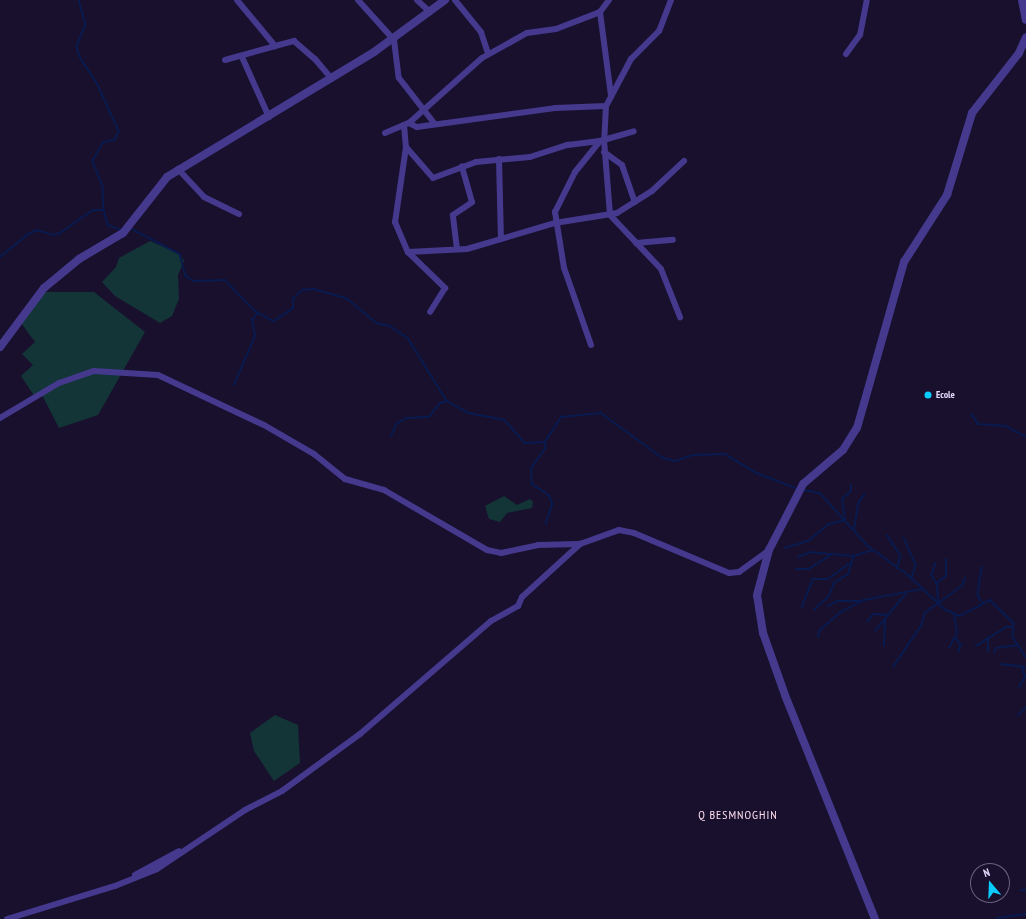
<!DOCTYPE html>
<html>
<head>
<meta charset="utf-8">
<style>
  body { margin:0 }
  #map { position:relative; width:1026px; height:919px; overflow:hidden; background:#18102d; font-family:"PT Sans Narrow",sans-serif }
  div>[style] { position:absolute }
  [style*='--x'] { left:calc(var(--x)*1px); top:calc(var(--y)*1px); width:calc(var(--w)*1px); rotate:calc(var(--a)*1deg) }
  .green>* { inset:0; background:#133537 }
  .stream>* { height:1.5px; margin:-0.75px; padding:0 0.75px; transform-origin:0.75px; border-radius:0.75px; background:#081a4e }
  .minor>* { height:6px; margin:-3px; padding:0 3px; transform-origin:3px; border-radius:3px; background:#45398e }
  .tertiary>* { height:8px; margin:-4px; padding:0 4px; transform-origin:4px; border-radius:4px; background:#45398e }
  .dots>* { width:11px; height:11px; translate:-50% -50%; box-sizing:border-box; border:2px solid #18102d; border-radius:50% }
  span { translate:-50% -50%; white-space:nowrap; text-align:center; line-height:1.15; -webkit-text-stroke:4px #18102d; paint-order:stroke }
  .poi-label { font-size:10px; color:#e4dcff; font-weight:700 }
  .left { translate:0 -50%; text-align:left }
  .quarter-label { font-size:12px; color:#ffdeef; letter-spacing:1px }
  .north { position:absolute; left:970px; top:863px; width:40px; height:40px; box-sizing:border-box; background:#18102d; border:1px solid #6a6281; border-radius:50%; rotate:341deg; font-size:11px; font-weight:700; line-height:16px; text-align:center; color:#e4dcff }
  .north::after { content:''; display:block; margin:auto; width:14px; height:18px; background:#08ccff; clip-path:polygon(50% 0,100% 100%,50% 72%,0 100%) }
</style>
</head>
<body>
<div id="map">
  <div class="green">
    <div style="clip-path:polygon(150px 241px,180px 254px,184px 261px,178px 275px,179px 299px,172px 316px,160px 323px,115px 296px,102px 282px,116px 267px,119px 258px)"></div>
    <div style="clip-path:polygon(45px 292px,94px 292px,145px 332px,98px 415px,59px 428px,41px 393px,35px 397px,21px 376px,33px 365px,22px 354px,35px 342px,21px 323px)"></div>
    <div style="clip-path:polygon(504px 496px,517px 505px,530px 499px,533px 502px,532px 508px,507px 513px,500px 522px,489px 519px,485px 506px)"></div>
    <div style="clip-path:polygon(275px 715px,298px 725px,300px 763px,274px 781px,254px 751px,250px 733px)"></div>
  </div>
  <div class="stream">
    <div style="--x:79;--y:0;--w:25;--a:74"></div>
    <div style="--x:86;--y:24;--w:24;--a:112"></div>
    <div style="--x:77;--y:46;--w:11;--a:75"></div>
    <div style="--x:80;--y:57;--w:33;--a:57"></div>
    <div style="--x:98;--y:85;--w:51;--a:65.5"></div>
    <div style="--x:119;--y:131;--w:10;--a:114"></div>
    <div style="--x:115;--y:140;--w:12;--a:166"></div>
    <div style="--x:103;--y:143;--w:21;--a:119"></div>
    <div style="--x:93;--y:161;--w:28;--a:69"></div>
    <div style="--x:103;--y:187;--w:23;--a:88"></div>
    <div style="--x:130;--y:228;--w:56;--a:27.5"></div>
    <div style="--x:180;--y:254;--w:23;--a:75"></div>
    <div style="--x:186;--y:276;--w:9;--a:32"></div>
    <div style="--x:194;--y:281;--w:31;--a:-2"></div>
    <div style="--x:225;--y:280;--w:43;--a:45.9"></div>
    <div style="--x:255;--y:311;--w:21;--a:28"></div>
    <div style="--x:274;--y:321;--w:23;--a:-34"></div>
    <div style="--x:293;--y:308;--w:9;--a:-90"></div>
    <div style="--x:293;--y:299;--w:13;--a:-45"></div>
    <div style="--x:302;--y:290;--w:12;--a:-5"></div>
    <div style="--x:314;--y:289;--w:35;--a:16"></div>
    <div style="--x:348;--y:299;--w:38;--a:40"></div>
    <div style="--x:377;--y:323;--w:13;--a:13"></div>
    <div style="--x:390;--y:326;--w:22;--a:34"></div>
    <div style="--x:408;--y:338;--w:74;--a:58.2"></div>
    <div style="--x:447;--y:401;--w:25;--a:29"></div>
    <div style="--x:469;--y:413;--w:37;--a:11"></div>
    <div style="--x:505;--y:420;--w:30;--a:49"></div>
    <div style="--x:525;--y:443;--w:20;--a:-3"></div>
    <div style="--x:545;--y:442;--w:30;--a:-57"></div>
    <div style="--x:561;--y:417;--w:40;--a:-5.7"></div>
    <div style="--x:601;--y:413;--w:77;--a:36"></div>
    <div style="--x:663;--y:458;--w:12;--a:14"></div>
    <div style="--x:675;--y:461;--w:20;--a:-18"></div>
    <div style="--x:694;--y:455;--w:31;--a:-2"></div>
    <div style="--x:725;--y:454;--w:37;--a:31"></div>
    <div style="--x:757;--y:473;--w:44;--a:21.3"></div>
    <div style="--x:0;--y:257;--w:35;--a:-39"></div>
    <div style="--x:27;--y:235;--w:11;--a:-27"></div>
    <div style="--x:37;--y:230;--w:17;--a:17"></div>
    <div style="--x:53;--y:235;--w:7;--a:-16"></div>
    <div style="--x:60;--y:233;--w:40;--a:-34.9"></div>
    <div style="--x:93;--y:210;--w:11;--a:0"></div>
    <div style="--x:104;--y:210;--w:16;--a:75"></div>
    <div style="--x:108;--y:225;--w:14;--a:21"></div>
    <div style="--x:234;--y:385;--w:53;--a:-66.8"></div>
    <div style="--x:255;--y:336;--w:16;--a:-101"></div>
    <div style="--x:252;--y:320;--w:9;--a:-49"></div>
    <div style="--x:972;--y:414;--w:12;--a:59"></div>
    <div style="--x:978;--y:424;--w:28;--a:4"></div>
    <div style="--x:1006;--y:426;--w:23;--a:29"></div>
    <div style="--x:391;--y:436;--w:14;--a:-65"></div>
    <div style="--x:397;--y:423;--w:11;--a:-27"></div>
    <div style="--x:407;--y:418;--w:22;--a:-3"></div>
    <div style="--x:429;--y:417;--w:18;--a:-52"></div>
    <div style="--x:440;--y:403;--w:7;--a:-16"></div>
    <div style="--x:545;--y:442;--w:6;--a:81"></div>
    <div style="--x:546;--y:448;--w:24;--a:125"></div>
    <div style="--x:532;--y:468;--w:16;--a:90"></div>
    <div style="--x:532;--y:484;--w:20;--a:33"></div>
    <div style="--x:549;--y:495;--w:10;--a:66"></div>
    <div style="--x:553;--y:504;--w:21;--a:109"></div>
    <div style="--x:804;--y:490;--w:16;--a:11"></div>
    <div style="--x:820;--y:493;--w:72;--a:47.8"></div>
    <div style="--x:868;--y:546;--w:48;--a:35.7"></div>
    <div style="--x:907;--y:574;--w:53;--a:42.7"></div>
    <div style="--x:946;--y:610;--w:15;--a:23"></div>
    <div style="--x:960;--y:616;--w:34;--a:-28"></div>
    <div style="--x:990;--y:600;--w:33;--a:44"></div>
    <div style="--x:1014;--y:623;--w:14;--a:94"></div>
    <div style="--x:1013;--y:637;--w:24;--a:57"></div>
    <div style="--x:854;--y:530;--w:26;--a:-81"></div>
    <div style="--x:858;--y:504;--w:11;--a:-56"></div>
    <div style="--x:887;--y:535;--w:25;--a:56"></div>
    <div style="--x:901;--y:556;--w:13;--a:108"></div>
    <div style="--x:904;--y:538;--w:30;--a:66"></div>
    <div style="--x:916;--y:565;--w:14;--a:107"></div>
    <div style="--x:785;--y:548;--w:24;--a:-17"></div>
    <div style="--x:808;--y:541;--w:27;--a:-39"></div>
    <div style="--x:829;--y:524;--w:16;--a:-14"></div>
    <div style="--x:845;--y:520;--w:21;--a:-98"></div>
    <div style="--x:842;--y:499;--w:12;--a:-42"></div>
    <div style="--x:851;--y:491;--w:6;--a:-90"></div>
    <div style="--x:798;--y:557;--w:14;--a:-21"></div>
    <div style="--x:811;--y:552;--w:20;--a:6"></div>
    <div style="--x:936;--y:563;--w:13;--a:108"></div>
    <div style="--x:932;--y:575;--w:11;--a:63"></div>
    <div style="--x:982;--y:567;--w:29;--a:98"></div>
    <div style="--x:978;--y:596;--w:9;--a:54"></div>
    <div style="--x:796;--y:569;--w:13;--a:0"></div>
    <div style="--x:809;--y:569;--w:27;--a:-33"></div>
    <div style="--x:832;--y:554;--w:22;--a:5"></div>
    <div style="--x:938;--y:604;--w:21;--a:-93"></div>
    <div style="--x:937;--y:583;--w:11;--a:-38"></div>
    <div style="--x:946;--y:576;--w:17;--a:-90"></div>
    <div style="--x:828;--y:606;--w:11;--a:-27"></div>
    <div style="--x:838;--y:601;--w:22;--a:0"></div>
    <div style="--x:802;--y:607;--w:30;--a:-69"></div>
    <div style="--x:813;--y:579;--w:15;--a:0"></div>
    <div style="--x:828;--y:579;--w:26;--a:-36"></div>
    <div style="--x:814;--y:610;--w:21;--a:-43"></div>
    <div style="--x:829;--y:596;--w:14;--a:-69"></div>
    <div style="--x:834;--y:583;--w:17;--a:-33"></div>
    <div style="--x:848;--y:574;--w:19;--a:-72"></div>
    <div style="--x:854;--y:556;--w:20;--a:-18"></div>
    <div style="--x:867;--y:622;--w:10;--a:-53"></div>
    <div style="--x:873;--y:614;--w:14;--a:4"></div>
    <div style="--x:875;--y:631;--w:47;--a:-50.2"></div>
    <div style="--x:818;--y:637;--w:6;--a:-81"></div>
    <div style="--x:819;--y:631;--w:29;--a:-41"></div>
    <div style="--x:841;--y:612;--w:26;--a:-28"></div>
    <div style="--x:864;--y:600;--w:60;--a:-10.6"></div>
    <div style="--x:956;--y:638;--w:9;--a:54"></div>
    <div style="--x:961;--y:645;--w:7;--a:106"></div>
    <div style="--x:884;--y:646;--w:27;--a:-88"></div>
    <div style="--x:976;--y:646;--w:36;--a:-32"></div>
    <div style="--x:1006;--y:627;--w:7;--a:0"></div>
    <div style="--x:949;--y:648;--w:17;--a:-62"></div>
    <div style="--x:957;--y:633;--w:20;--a:-99"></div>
    <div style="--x:988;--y:652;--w:14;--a:-90"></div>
    <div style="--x:994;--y:653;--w:5;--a:-68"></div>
    <div style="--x:996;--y:648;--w:22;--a:-8"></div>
    <div style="--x:1001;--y:664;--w:25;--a:7"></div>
    <div style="--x:893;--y:667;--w:50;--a:-55.7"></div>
    <div style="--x:921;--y:626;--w:14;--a:-73"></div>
    <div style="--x:925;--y:613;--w:47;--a:-36.4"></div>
    <div style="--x:963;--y:585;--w:7;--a:-74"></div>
    <div style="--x:1019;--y:687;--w:12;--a:-59"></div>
    <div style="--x:1025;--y:677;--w:9;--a:-108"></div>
    <div style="--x:1018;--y:715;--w:11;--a:-45"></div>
    <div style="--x:1021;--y:890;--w:5;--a:0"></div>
    <div style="--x:997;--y:918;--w:29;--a:-8"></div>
  </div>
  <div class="minor">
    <div style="--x:237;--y:0;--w:60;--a:50.4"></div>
    <div style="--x:275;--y:46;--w:20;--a:-15"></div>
    <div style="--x:294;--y:41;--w:28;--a:41"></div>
    <div style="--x:315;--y:59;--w:26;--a:50"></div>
    <div style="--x:358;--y:0;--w:54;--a:48"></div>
    <div style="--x:394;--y:40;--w:38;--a:83"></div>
    <div style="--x:399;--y:78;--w:57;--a:52.1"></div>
    <div style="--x:417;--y:0;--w:18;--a:43"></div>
    <div style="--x:455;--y:0;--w:41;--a:50.9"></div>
    <div style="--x:481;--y:32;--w:23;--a:72"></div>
    <div style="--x:671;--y:0;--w:33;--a:111"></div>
    <div style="--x:659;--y:31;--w:40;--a:135"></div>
    <div style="--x:631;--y:59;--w:53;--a:118"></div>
    <div style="--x:606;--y:106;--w:34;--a:93"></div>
    <div style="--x:604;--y:140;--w:75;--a:85.4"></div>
    <div style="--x:610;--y:215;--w:74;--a:46.6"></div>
    <div style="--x:661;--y:269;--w:52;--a:68.4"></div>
    <div style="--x:600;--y:12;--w:85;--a:82.5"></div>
    <div style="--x:846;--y:54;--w:24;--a:-54"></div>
    <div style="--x:860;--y:35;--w:36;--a:-79"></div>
    <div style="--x:242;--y:57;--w:66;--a:65.8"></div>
    <div style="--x:225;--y:60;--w:52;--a:-15.6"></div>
    <div style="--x:409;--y:123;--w:9;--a:27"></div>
    <div style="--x:417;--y:127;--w:139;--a:-7.8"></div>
    <div style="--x:555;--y:108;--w:51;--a:-2.2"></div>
    <div style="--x:404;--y:125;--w:22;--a:85"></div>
    <div style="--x:406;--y:147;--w:76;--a:98.3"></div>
    <div style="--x:395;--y:222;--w:33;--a:67"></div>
    <div style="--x:408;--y:252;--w:52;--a:44.2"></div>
    <div style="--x:445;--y:288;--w:28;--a:122"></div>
    <div style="--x:385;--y:133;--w:26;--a:-23"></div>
    <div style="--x:409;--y:123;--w:98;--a:-41.7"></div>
    <div style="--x:482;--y:58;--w:51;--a:-29.1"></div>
    <div style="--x:527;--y:33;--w:29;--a:-8"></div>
    <div style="--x:556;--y:29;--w:47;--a:-21.1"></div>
    <div style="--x:600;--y:12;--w:15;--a:-53"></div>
    <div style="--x:406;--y:147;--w:41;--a:48.9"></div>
    <div style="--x:433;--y:178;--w:46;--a:-20.4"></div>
    <div style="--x:476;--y:162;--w:54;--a:-5.3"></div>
    <div style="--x:530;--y:157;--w:40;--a:-18"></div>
    <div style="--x:568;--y:145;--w:32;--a:-7"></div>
    <div style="--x:604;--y:152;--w:22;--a:36"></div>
    <div style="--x:622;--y:165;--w:39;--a:71"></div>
    <div style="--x:499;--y:159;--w:80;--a:88.6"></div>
    <div style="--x:178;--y:169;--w:38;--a:47"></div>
    <div style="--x:204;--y:197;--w:39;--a:26"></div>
    <div style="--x:636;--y:243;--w:37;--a:-5"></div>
    <div style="--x:457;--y:249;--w:34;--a:-97"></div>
    <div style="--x:453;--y:215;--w:23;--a:-34"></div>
    <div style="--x:472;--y:202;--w:37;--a:-106"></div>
    <div style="--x:408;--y:252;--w:59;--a:-2.9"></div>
    <div style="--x:467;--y:249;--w:92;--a:-16.5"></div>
    <div style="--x:555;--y:223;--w:63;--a:-9.2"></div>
    <div style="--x:617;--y:213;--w:41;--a:-32.2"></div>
    <div style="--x:652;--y:191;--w:44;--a:-43.2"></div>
    <div style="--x:591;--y:345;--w:82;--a:-109.3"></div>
    <div style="--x:564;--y:268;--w:57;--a:-99.1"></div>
    <div style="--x:555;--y:212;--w:45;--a:-63.4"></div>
    <div style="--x:575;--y:172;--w:40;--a:-51"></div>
    <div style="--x:600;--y:141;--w:35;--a:-16"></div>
    <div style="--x:0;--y:418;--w:69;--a:-30.7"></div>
    <div style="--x:59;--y:383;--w:37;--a:-19"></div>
    <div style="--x:94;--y:371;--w:64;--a:3.6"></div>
    <div style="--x:158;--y:375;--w:117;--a:25.3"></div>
    <div style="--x:264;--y:425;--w:58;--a:30.1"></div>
    <div style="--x:314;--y:454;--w:40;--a:39"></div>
    <div style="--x:345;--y:479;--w:41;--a:15.8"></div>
    <div style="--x:384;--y:490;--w:119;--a:30.2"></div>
    <div style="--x:487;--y:550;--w:14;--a:12"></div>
    <div style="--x:501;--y:553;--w:38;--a:-12"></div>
    <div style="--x:538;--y:545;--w:42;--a:-1.4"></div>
    <div style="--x:135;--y:875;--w:50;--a:-28.6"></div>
    <div style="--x:7;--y:919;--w:113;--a:-17"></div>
    <div style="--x:115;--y:886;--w:45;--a:-22"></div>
    <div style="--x:157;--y:869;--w:106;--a:-33.8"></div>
    <div style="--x:245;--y:810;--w:42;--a:-27.2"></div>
    <div style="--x:282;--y:791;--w:97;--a:-36.2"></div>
    <div style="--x:360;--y:734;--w:173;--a:-40.8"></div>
    <div style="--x:491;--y:621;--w:31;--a:-29"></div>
    <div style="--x:518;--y:606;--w:10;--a:-66"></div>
    <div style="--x:522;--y:597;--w:79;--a:-42.4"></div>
    <div style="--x:580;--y:544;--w:41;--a:-19.7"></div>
    <div style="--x:619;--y:530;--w:15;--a:11"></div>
    <div style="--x:634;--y:533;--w:103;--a:22.8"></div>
    <div style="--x:729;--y:573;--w:10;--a:-6"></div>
    <div style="--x:739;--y:572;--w:37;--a:-36"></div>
  </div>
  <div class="tertiary">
    <div style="--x:1022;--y:0;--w:20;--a:79"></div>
    <div style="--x:0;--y:347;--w:74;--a:-53.3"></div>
    <div style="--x:44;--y:288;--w:45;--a:-39.6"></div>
    <div style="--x:79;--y:259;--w:51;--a:-30.6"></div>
    <div style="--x:123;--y:233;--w:71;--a:-51.8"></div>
    <div style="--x:167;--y:177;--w:242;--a:-31.1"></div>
    <div style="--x:374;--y:52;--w:88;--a:-36.2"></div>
    <div style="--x:875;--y:919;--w:241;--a:-111.9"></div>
    <div style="--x:785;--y:695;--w:66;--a:-109.5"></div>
    <div style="--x:763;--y:633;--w:38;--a:-99"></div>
    <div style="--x:757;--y:595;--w:47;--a:-75.1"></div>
    <div style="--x:769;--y:550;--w:74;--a:-62.7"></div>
    <div style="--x:803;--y:484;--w:52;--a:-40.4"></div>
    <div style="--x:843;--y:450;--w:26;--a:-58"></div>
    <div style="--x:857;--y:428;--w:173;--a:-74.2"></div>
    <div style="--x:904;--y:262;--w:80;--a:-57.3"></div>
    <div style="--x:947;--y:195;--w:86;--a:-73"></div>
    <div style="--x:972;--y:113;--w:76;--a:-51.9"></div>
    <div style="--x:1019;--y:53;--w:17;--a:-66"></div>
  </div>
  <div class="dots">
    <div style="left:928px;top:395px;background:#08ccff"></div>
  </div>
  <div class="poi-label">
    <span class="left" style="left:936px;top:395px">Ecole</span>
  </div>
  <div class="quarter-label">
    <span style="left:738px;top:815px">Q BESMNOGHIN</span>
  </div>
  <div class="north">N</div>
</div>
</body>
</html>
